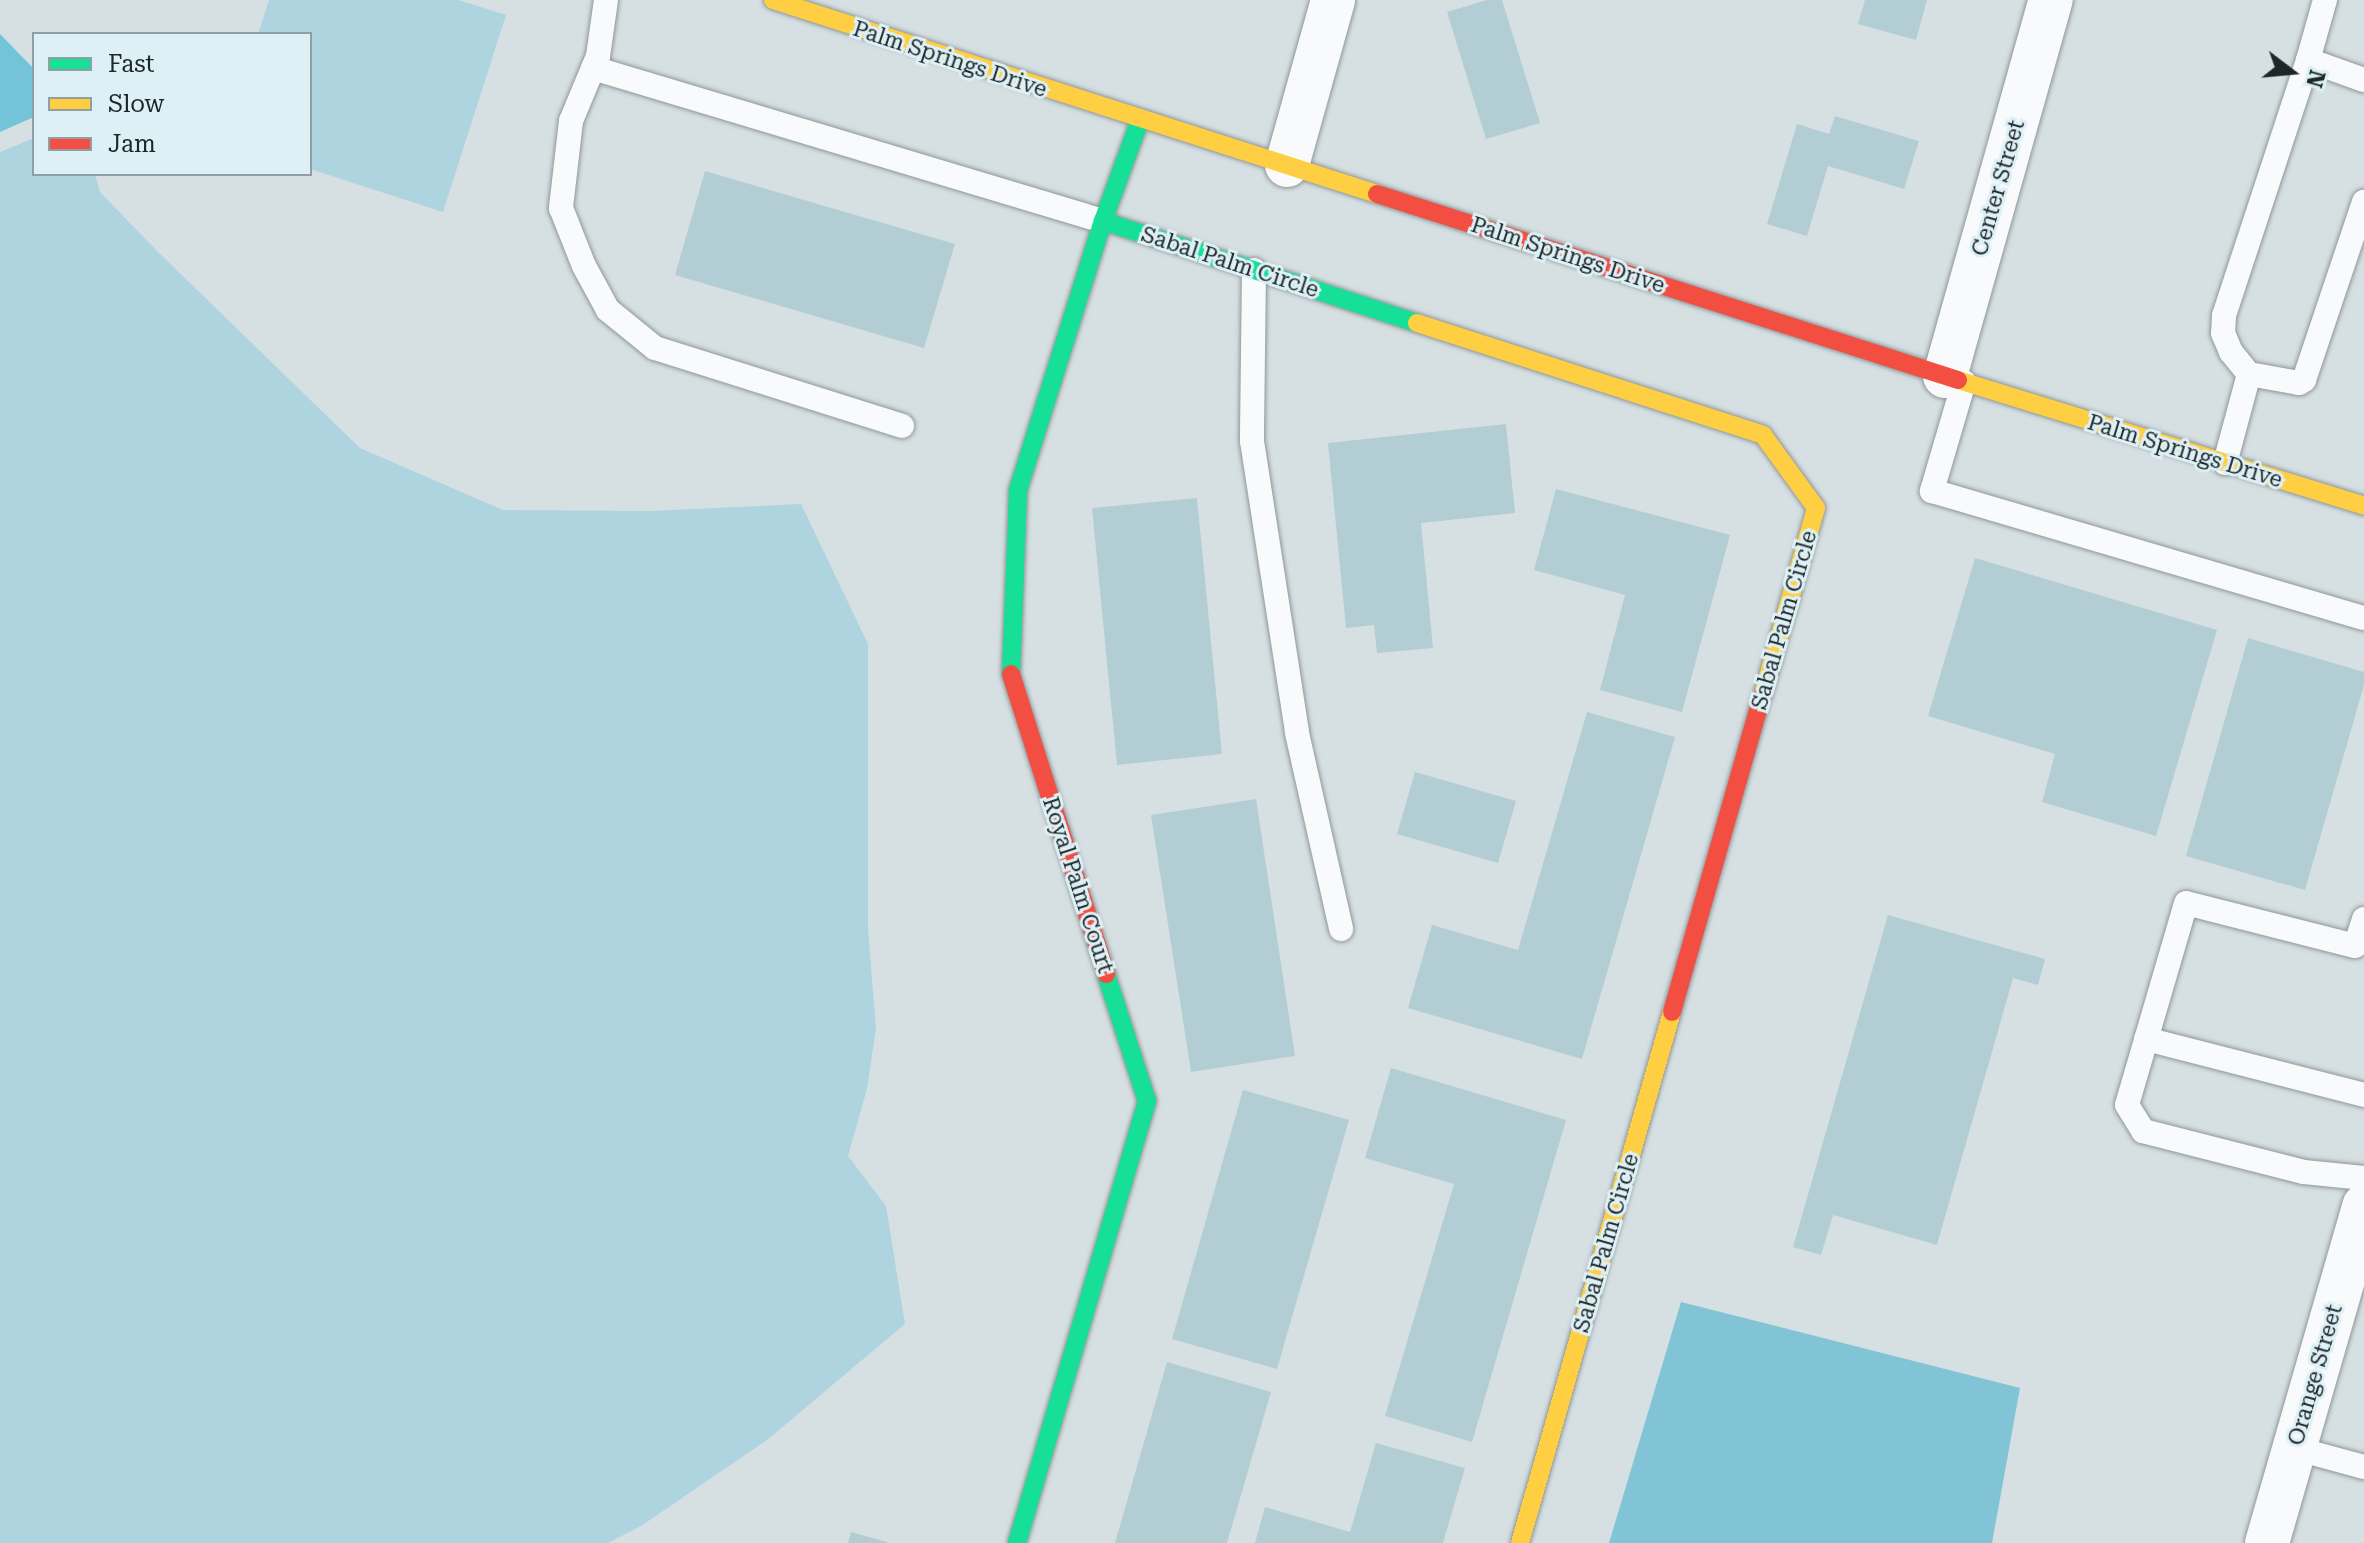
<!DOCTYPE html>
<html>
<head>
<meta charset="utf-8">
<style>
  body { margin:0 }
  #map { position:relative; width:2364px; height:1543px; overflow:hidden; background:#d6e0e3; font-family:"Roboto Serif",serif }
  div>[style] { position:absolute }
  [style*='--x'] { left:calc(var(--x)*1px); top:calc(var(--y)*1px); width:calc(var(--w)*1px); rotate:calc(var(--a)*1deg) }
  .green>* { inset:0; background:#aed4e0 }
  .forest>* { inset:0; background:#81c4d5 }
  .water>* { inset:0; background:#73c4d9 }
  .building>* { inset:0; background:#b3cdd4 }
  .roads { filter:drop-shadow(0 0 2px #909799) drop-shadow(0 0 2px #909799) }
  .lane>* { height:24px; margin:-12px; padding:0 12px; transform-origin:12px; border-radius:12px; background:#f9fafb }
  .street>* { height:44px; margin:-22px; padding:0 22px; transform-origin:22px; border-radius:22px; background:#f9fafb }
  .fast>* { height:18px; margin:-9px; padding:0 9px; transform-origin:9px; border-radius:9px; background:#16e098 }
  .slow>* { height:18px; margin:-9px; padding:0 9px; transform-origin:9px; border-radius:9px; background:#ffcf43 }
  .jam>* { height:18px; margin:-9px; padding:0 9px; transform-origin:9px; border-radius:9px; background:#f24e42 }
  span { translate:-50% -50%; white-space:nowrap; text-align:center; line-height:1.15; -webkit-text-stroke:6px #ddf0f6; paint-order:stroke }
  .street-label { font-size:22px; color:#1e2628 }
  .legend { position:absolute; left:32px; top:32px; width:280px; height:144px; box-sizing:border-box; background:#ddf0f6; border:2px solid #919fa4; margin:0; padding:10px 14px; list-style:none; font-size:24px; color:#1e2628 }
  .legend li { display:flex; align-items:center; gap:16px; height:40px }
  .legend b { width:40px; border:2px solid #919fa4 }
  .north { position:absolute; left:2252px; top:32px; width:80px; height:80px; -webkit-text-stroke:6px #ddf0f6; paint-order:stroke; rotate:106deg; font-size:22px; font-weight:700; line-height:32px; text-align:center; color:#1e2628 }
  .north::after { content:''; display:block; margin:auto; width:28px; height:36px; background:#1e2628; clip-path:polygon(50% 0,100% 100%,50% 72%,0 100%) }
</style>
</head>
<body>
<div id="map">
  <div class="green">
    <div style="clip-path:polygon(269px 0,458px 0,506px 15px,443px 212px,310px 169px,310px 34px,258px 34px)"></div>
    <div style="clip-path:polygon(34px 138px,34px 174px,95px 174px,100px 192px,158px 252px,360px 448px,503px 510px,649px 511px,801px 504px,868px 644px,868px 929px,876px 1028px,867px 1089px,848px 1156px,886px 1206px,905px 1324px,767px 1440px,641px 1526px,608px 1543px,0 1543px,0 152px)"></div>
  </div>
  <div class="forest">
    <div style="clip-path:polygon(1681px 1302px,2020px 1388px,1992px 1543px,1609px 1543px)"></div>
  </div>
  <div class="water">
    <div style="clip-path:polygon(0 34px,34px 69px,34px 117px,0 132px)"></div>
  </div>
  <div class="building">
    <div style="clip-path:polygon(1487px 0,1502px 0,1540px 123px,1486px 139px,1447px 12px)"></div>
    <div style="clip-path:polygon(1865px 0,1927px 0,1916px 40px,1858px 24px)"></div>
    <div style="clip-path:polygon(1835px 116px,1919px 141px,1904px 189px,1828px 166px,1807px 236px,1767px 224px,1797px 124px,1829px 134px)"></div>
    <div style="clip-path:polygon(705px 171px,955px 244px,924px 348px,675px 275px)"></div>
    <div style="clip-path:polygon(1506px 424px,1515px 513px,1421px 523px,1433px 648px,1377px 653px,1374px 625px,1346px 628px,1328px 443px)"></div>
    <div style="clip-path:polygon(1556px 489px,1730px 535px,1682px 712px,1600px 690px,1625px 595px,1534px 570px)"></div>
    <div style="clip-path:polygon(1197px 498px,1222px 754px,1117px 765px,1092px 508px)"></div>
    <div style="clip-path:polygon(1975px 558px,2217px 630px,2156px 836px,2042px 802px,2055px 754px,1928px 716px)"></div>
    <div style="clip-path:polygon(2248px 638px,2364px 672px,2364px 685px,2305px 890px,2186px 856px)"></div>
    <div style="clip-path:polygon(1587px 712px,1675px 737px,1582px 1059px,1408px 1008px,1432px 925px,1518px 950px)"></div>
    <div style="clip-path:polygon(1415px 772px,1516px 801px,1498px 863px,1397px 834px)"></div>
    <div style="clip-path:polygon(1256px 799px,1295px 1056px,1191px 1072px,1151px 815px)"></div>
    <div style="clip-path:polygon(1888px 915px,2045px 959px,2038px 985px,2013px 978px,1937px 1245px,1833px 1215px,1821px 1255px,1793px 1247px)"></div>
    <div style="clip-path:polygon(1391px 1068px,1566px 1120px,1472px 1442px,1385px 1416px,1454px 1184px,1365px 1158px)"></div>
    <div style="clip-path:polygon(1243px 1090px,1349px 1120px,1277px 1369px,1172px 1339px)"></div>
    <div style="clip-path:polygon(1167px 1362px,1271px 1392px,1227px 1543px,1115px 1543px)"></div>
    <div style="clip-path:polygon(1376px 1443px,1465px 1468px,1443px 1543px,1255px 1543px,1265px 1507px,1350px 1532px)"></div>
    <div style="clip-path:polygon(851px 1532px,887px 1542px,887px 1543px,848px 1543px)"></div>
  </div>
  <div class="roads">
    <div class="lane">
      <div style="--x:606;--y:0;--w:57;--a:98.1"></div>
      <div style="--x:598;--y:56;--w:70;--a:112.6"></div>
      <div style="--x:571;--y:121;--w:88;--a:96.6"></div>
      <div style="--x:561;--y:208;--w:62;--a:68.4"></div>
      <div style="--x:584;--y:266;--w:50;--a:61.4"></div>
      <div style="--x:608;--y:310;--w:60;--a:39"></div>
      <div style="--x:655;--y:348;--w:259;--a:17.5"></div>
      <div style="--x:2325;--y:0;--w:62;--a:105.8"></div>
      <div style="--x:2308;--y:60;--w:59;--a:19.7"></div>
      <div style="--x:2308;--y:60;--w:269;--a:108.2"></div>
      <div style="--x:2224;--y:316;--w:17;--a:93"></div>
      <div style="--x:2223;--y:333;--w:21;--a:67"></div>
      <div style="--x:2231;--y:352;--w:28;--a:51"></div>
      <div style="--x:2249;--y:374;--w:51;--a:10.2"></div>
      <div style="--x:2299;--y:383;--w:6;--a:-31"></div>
      <div style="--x:2304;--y:380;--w:188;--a:-71.4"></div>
      <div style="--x:593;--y:68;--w:532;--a:16.7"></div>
      <div style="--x:1254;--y:270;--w:171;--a:90.7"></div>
      <div style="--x:1252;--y:441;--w:295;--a:81.2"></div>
      <div style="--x:1297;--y:733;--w:201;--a:77.3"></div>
      <div style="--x:1964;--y:382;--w:114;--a:106.4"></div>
      <div style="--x:1932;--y:491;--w:450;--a:16.4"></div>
      <div style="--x:2225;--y:463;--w:92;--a:-74.9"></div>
      <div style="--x:2364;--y:919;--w:28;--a:108"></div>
      <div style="--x:2355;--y:946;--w:174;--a:-165.7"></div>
      <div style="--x:2186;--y:903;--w:210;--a:106.3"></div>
      <div style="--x:2127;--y:1105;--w:31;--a:58"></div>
      <div style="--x:2143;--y:1131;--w:166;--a:14.3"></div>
      <div style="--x:2304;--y:1172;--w:60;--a:5.7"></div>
      <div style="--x:2146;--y:1039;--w:225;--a:14.4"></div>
      <div style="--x:2294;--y:1448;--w:73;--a:15.2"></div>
    </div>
    <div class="street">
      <div style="--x:1287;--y:165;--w:171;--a:-74.4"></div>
      <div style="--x:1945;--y:376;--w:391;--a:-74.3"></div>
      <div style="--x:2267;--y:1543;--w:351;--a:-73.9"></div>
    </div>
    <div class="fast">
      <div style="--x:1140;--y:120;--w:108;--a:110.1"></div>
      <div style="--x:1103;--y:221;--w:330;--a:18"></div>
      <div style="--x:1011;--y:674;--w:184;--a:-87.8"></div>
      <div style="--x:1018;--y:490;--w:282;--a:-72.5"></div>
      <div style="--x:1017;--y:1543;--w:461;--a:-73.6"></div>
      <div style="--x:1147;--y:1101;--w:133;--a:-107.9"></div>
    </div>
    <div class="slow">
      <div style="--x:773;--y:0;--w:634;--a:17.81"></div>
      <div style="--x:1417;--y:323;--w:364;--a:17.9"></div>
      <div style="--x:1763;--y:435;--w:90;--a:54"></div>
      <div style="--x:1816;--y:508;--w:197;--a:105.9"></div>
      <div style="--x:1958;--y:380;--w:425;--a:17.2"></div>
      <div style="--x:1520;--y:1543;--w:552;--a:-74.03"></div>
    </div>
    <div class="jam">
      <div style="--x:1377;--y:194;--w:610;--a:17.75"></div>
      <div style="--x:1011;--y:674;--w:315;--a:72.4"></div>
      <div style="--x:1672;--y:1012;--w:328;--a:-74.1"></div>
    </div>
  </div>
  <div class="street-label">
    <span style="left:950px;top:59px;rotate:18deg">Palm Springs Drive</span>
    <span style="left:1998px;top:188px;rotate:-74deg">Center Street</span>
    <span style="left:1568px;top:255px;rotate:18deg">Palm Springs Drive</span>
    <span style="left:1230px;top:262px;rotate:18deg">Sabal Palm Circle</span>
    <span style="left:2185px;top:451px;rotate:17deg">Palm Springs Drive</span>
    <span style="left:1784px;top:620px;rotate:-74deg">Sabal Palm Circle</span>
    <span style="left:1078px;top:885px;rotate:72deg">Royal Palm Court</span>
    <span style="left:1606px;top:1243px;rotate:-74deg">Sabal Palm Circle</span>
    <span style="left:2315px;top:1375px;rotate:-74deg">Orange Street</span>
  </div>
  <ul class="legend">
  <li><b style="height:10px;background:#16e098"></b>Fast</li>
  <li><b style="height:10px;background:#ffcf43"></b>Slow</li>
  <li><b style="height:10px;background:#f24e42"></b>Jam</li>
  </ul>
  <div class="north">N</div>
</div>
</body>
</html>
